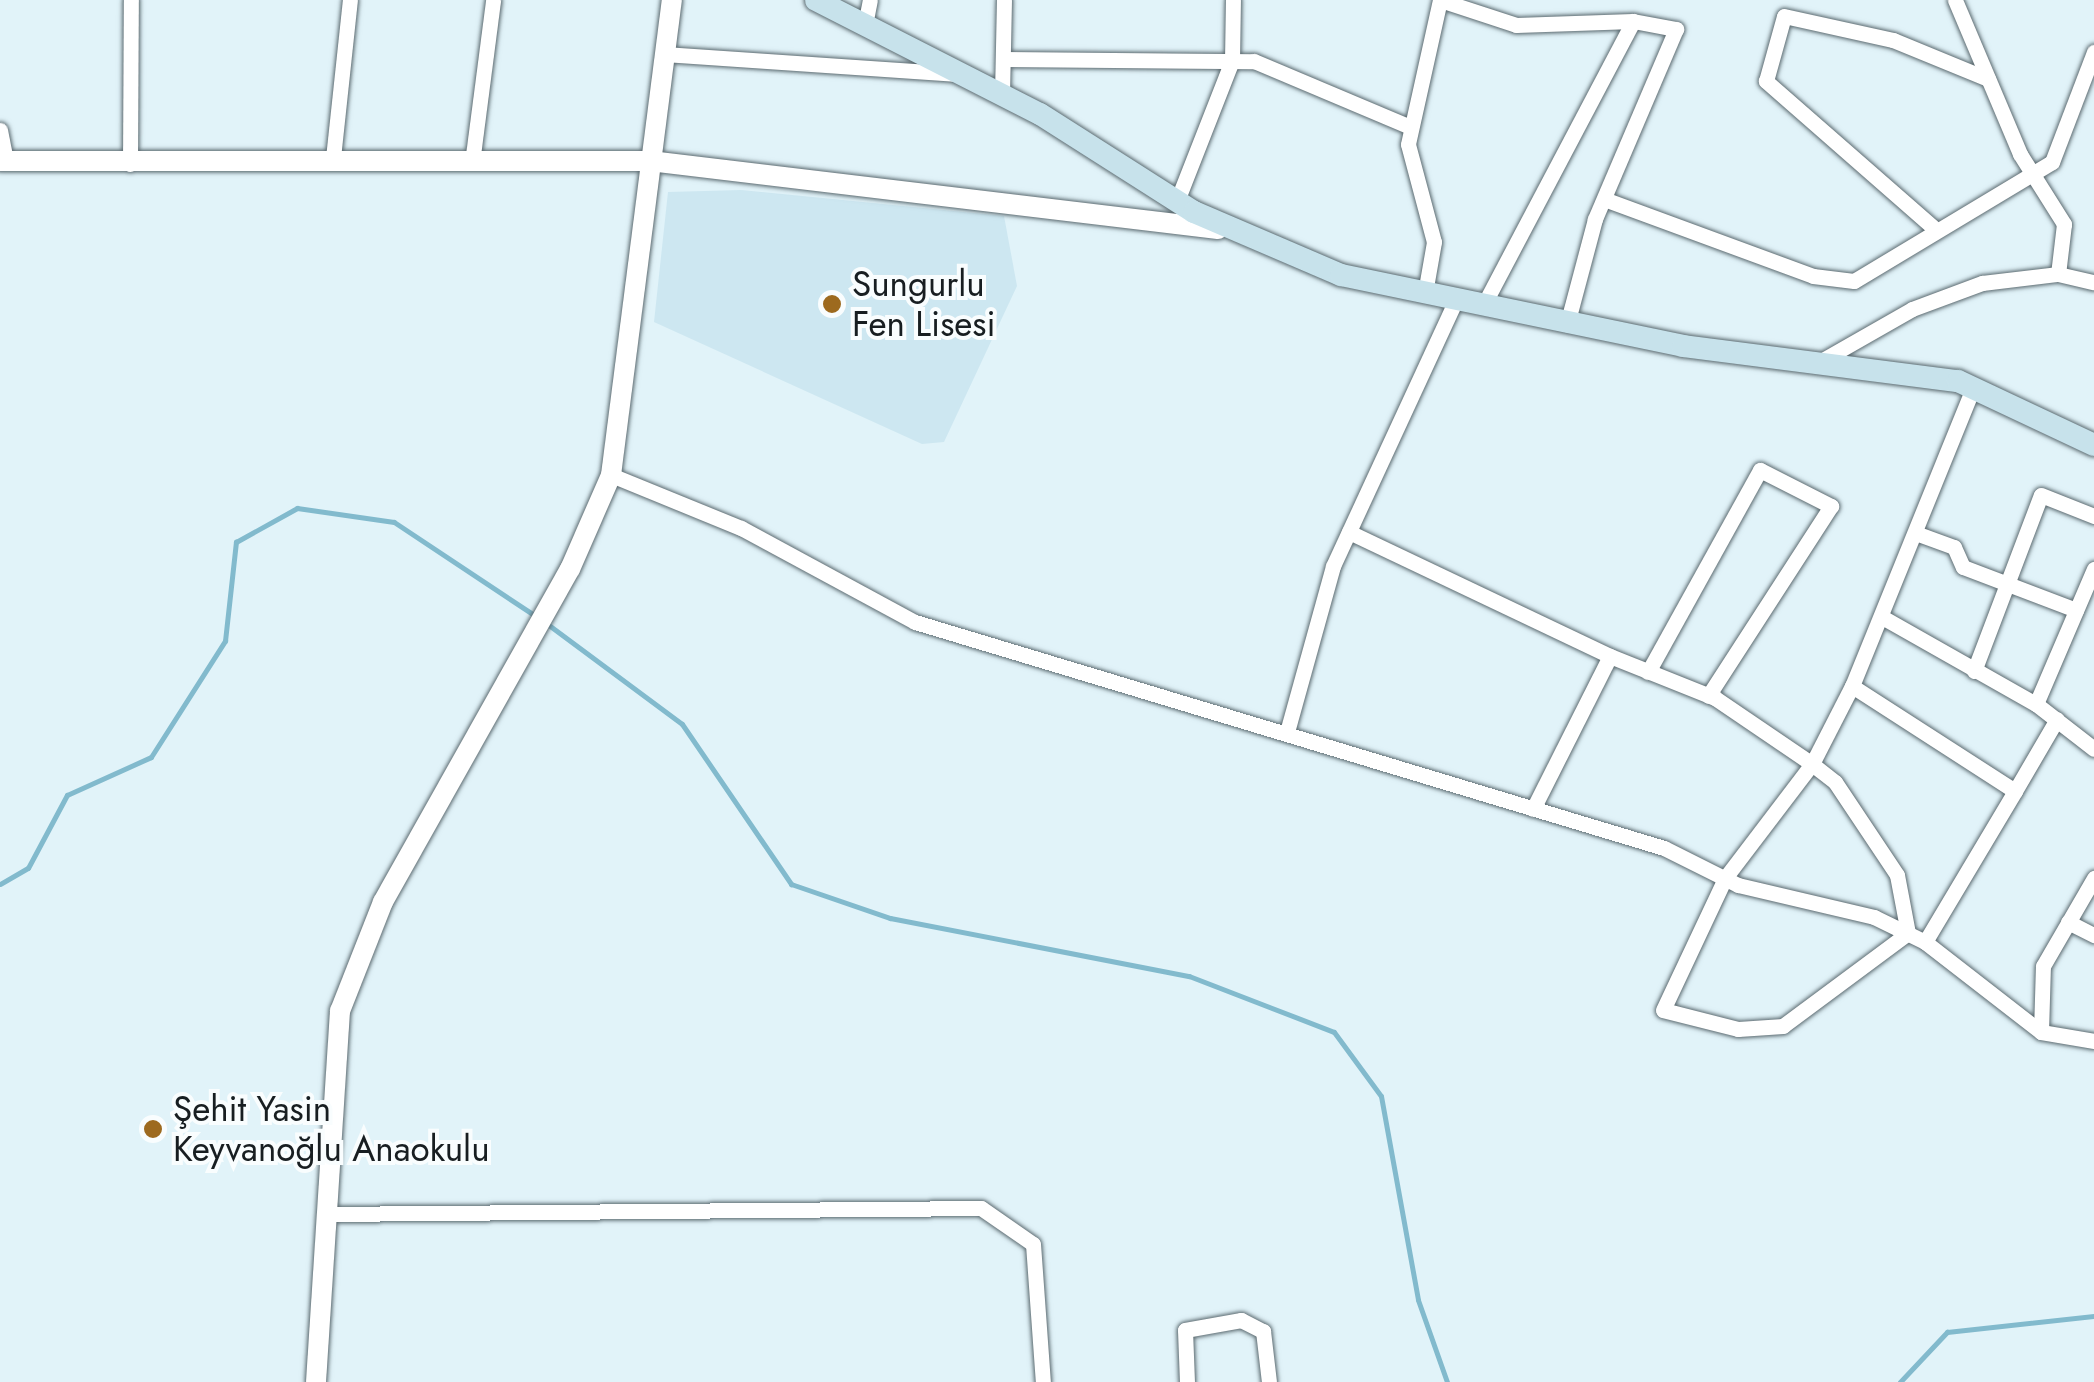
<!DOCTYPE html>
<html>
<head>
<meta charset="utf-8">
<style>
  body { margin:0 }
  #map { position:relative; width:2094px; height:1382px; overflow:hidden; background:#e1f3f9; font-family:Jost,sans-serif }
  div>[style] { position:absolute }
  [style*='--x'] { left:calc(var(--x)*1px); top:calc(var(--y)*1px); width:calc(var(--w)*1px); rotate:calc(var(--a)*1deg) }
  .built>* { inset:0; background:#cde7f1 }
  .stream>* { height:5px; margin:-2.5px; padding:0 2.5px; transform-origin:2.5px; border-radius:2.5px; background:#82bacd }
  .roads { filter:drop-shadow(0 0 2px #5b6a70) drop-shadow(0 0 2px #5b6a70) }
  .minor>* { height:15px; margin:-7.5px; padding:0 7.5px; transform-origin:7.5px; border-radius:7.5px; background:#fff }
  .tertiary>* { height:20px; margin:-10px; padding:0 10px; transform-origin:10px; border-radius:10px; background:#fff }
  .secondary>* { height:22px; margin:-11px; padding:0 11px; transform-origin:11px; border-radius:11px; background:#c7e2eb }
  .dots>* { width:28px; height:28px; translate:-50% -50%; box-sizing:border-box; border:5px solid #f9fdfe; border-radius:50% }
  span { translate:-50% -50%; white-space:nowrap; text-align:center; line-height:1.15; -webkit-text-stroke:8px #f9fdfe; paint-order:stroke }
  .poi-label { font-size:35px; color:#181e21 }
  .left { translate:0 -50%; text-align:left }
</style>
</head>
<body>
<div id="map">
  <div class="built">
    <div style="clip-path:polygon(741px 190px,1004px 216px,1017px 286px,944px 442px,922px 444px,654px 322px,668px 192px)"></div>
  </div>
  <div class="stream">
    <div style="--x:546;--y:623;--w:169;--a:36.6"></div>
    <div style="--x:682;--y:724;--w:194;--a:55.7"></div>
    <div style="--x:791;--y:884;--w:105;--a:19"></div>
    <div style="--x:890;--y:918;--w:305;--a:11"></div>
    <div style="--x:1189;--y:976;--w:155;--a:21.1"></div>
    <div style="--x:1334;--y:1032;--w:79;--a:53.7"></div>
    <div style="--x:1381;--y:1096;--w:207;--a:79.7"></div>
    <div style="--x:1418;--y:1300;--w:87;--a:70.5"></div>
    <div style="--x:0;--y:884;--w:32;--a:-30"></div>
    <div style="--x:28;--y:868;--w:83;--a:-61.9"></div>
    <div style="--x:67;--y:795;--w:92;--a:-24.3"></div>
    <div style="--x:151;--y:757;--w:138;--a:-57.5"></div>
    <div style="--x:225;--y:641;--w:100;--a:-83.7"></div>
    <div style="--x:236;--y:542;--w:70;--a:-29.1"></div>
    <div style="--x:297;--y:508;--w:98;--a:8.2"></div>
    <div style="--x:394;--y:522;--w:172;--a:33.6"></div>
    <div style="--x:1900;--y:1382;--w:69;--a:-46.8"></div>
    <div style="--x:1947;--y:1332;--w:148;--a:-6.2"></div>
  </div>
  <div class="roads">
    <div class="minor">
      <div style="--x:1440;--y:0;--w:80;--a:18.2"></div>
      <div style="--x:1516;--y:25;--w:117;--a:-2"></div>
      <div style="--x:1633;--y:21;--w:44;--a:10.5"></div>
      <div style="--x:1676;--y:29;--w:207;--a:113.1"></div>
      <div style="--x:1595;--y:219;--w:109;--a:104.9"></div>
      <div style="--x:1955;--y:0;--w:167;--a:67.1"></div>
      <div style="--x:2020;--y:154;--w:83;--a:57.8"></div>
      <div style="--x:2064;--y:224;--w:50;--a:96.8"></div>
      <div style="--x:865;--y:25;--w:25;--a:-79"></div>
      <div style="--x:664;--y:54;--w:291;--a:3.9"></div>
      <div style="--x:1003;--y:59;--w:251;--a:0.5"></div>
      <div style="--x:1254;--y:61;--w:169;--a:22.9"></div>
      <div style="--x:1002;--y:95;--w:95;--a:-88.8"></div>
      <div style="--x:0;--y:130;--w:33;--a:79"></div>
      <div style="--x:473;--y:155;--w:156;--a:-82.6"></div>
      <div style="--x:333;--y:158;--w:159;--a:-83.9"></div>
      <div style="--x:130;--y:164;--w:164;--a:-89.7"></div>
      <div style="--x:1604;--y:199;--w:223;--a:20.2"></div>
      <div style="--x:1813;--y:276;--w:41;--a:7"></div>
      <div style="--x:1854;--y:281;--w:231;--a:-31"></div>
      <div style="--x:2052;--y:162;--w:118;--a:-69.1"></div>
      <div style="--x:1177;--y:201;--w:150;--a:-68.6"></div>
      <div style="--x:1232;--y:61;--w:61;--a:-89.1"></div>
      <div style="--x:1935;--y:229;--w:225;--a:-138.8"></div>
      <div style="--x:1766;--y:81;--w:67;--a:-74.5"></div>
      <div style="--x:1784;--y:16;--w:112;--a:12.4"></div>
      <div style="--x:1893;--y:40;--w:103;--a:22.3"></div>
      <div style="--x:1425;--y:293;--w:52;--a:-80"></div>
      <div style="--x:1434;--y:242;--w:101;--a:-104.9"></div>
      <div style="--x:1408;--y:144;--w:148;--a:-77.5"></div>
      <div style="--x:1483;--y:306;--w:322;--a:-62.2"></div>
      <div style="--x:1821;--y:361;--w:105;--a:-29.7"></div>
      <div style="--x:1912;--y:309;--w:75;--a:-20.4"></div>
      <div style="--x:1982;--y:283;--w:77;--a:-6.8"></div>
      <div style="--x:2058;--y:274;--w:37;--a:13"></div>
      <div style="--x:611;--y:475;--w:140;--a:22.2"></div>
      <div style="--x:741;--y:528;--w:198;--a:28.4"></div>
      <div style="--x:915;--y:622;--w:782;--a:16.79"></div>
      <div style="--x:1664;--y:848;--w:83;--a:26.6"></div>
      <div style="--x:1738;--y:885;--w:140;--a:13.2"></div>
      <div style="--x:1874;--y:917;--w:57;--a:26.1"></div>
      <div style="--x:1925;--y:942;--w:147;--a:37.8"></div>
      <div style="--x:2041;--y:1032;--w:54;--a:9.6"></div>
      <div style="--x:1349;--y:532;--w:289;--a:25.4"></div>
      <div style="--x:1921;--y:535;--w:35;--a:20"></div>
      <div style="--x:1954;--y:547;--w:22;--a:66"></div>
      <div style="--x:1963;--y:567;--w:121;--a:20.8"></div>
      <div style="--x:1882;--y:617;--w:177;--a:29.5"></div>
      <div style="--x:2036;--y:704;--w:73;--a:37.8"></div>
      <div style="--x:1974;--y:671;--w:188;--a:-69.2"></div>
      <div style="--x:2041;--y:495;--w:57;--a:21.6"></div>
      <div style="--x:1648;--y:672;--w:231;--a:-61"></div>
      <div style="--x:1760;--y:470;--w:80;--a:26.9"></div>
      <div style="--x:1831;--y:506;--w:226;--a:122.9"></div>
      <div style="--x:1852;--y:686;--w:194;--a:32.8"></div>
      <div style="--x:2015;--y:791;--w:83;--a:-59.7"></div>
      <div style="--x:2036;--y:704;--w:147;--a:-66.8"></div>
      <div style="--x:1287;--y:732;--w:172;--a:-74.5"></div>
      <div style="--x:1333;--y:566;--w:293;--a:-65.2"></div>
      <div style="--x:1533;--y:809;--w:171;--a:-63.3"></div>
      <div style="--x:1610;--y:656;--w:113;--a:21.8"></div>
      <div style="--x:1715;--y:698;--w:117;--a:34.2"></div>
      <div style="--x:1812;--y:764;--w:29;--a:38"></div>
      <div style="--x:1835;--y:782;--w:112;--a:56.3"></div>
      <div style="--x:1897;--y:875;--w:59;--a:79.3"></div>
      <div style="--x:1908;--y:933;--w:156;--a:143.4"></div>
      <div style="--x:1783;--y:1026;--w:45;--a:176.2"></div>
      <div style="--x:1738;--y:1029;--w:77;--a:-165.8"></div>
      <div style="--x:1663;--y:1010;--w:146;--a:-64.8"></div>
      <div style="--x:1725;--y:878;--w:143;--a:-52.7"></div>
      <div style="--x:1812;--y:764;--w:88;--a:-62.9"></div>
      <div style="--x:1852;--y:686;--w:324;--a:-67.9"></div>
      <div style="--x:2068;--y:922;--w:29;--a:27"></div>
      <div style="--x:1925;--y:942;--w:176;--a:-59.2"></div>
      <div style="--x:2041;--y:1032;--w:66;--a:-88.3"></div>
      <div style="--x:2043;--y:966;--w:102;--a:-59.9"></div>
      <div style="--x:325;--y:1214;--w:656;--a:-0.52"></div>
      <div style="--x:981;--y:1208;--w:63;--a:34.7"></div>
      <div style="--x:1033;--y:1244;--w:138;--a:85.9"></div>
      <div style="--x:1187;--y:1382;--w:52;--a:-92.2"></div>
      <div style="--x:1185;--y:1330;--w:57;--a:-10.1"></div>
      <div style="--x:1241;--y:1320;--w:25;--a:27"></div>
      <div style="--x:1263;--y:1331;--w:51;--a:83.3"></div>
    </div>
    <div class="tertiary">
      <div style="--x:0;--y:161;--w:650;--a:0"></div>
      <div style="--x:650;--y:161;--w:572;--a:6.83"></div>
      <div style="--x:316;--y:1382;--w:372;--a:-86.3"></div>
      <div style="--x:340;--y:1011;--w:117;--a:-68.5"></div>
      <div style="--x:383;--y:902;--w:382;--a:-60.7"></div>
      <div style="--x:570;--y:569;--w:103;--a:-66.4"></div>
      <div style="--x:611;--y:475;--w:479;--a:-82.7"></div>
    </div>
    <div class="secondary">
      <div style="--x:816;--y:0;--w:251;--a:27"></div>
      <div style="--x:1040;--y:114;--w:183;--a:32.5"></div>
      <div style="--x:1194;--y:212;--w:160;--a:23.2"></div>
      <div style="--x:1341;--y:275;--w:349;--a:11.7"></div>
      <div style="--x:1683;--y:346;--w:277;--a:7.3"></div>
      <div style="--x:1958;--y:381;--w:150;--a:25.2"></div>
    </div>
  </div>
  <div class="dots">
    <div style="left:832px;top:304px;background:#9d6a1f"></div>
    <div style="left:153px;top:1129px;background:#9d6a1f"></div>
  </div>
  <div class="poi-label">
    <span class="left" style="left:852px;top:304px">Sungurlu<br>Fen Lisesi</span>
    <span class="left" style="left:173px;top:1129px">Şehit Yasin<br>Keyvanoğlu Anaokulu</span>
  </div>
</div>
</body>
</html>
